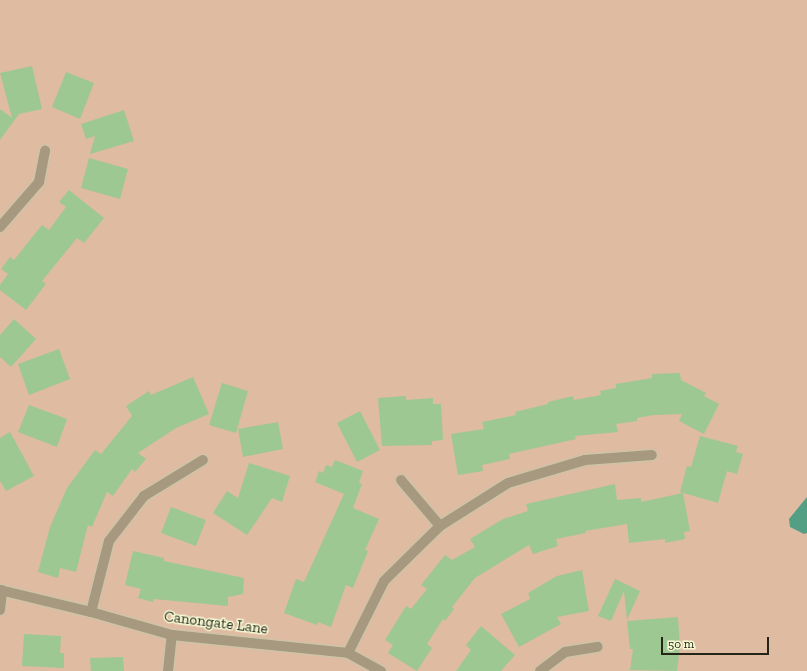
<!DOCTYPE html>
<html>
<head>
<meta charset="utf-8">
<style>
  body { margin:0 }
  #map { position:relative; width:807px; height:671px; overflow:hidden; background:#e9edc8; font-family:"Zilla Slab",serif }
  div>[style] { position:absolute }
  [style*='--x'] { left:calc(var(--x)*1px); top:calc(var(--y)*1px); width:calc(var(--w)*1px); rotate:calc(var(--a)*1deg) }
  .green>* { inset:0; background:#dfbba2 }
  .water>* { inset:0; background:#539f83 }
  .building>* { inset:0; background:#9dc892 }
  .roads { filter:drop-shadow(0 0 1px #c6c9a8) drop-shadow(0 0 1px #c6c9a8) }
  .street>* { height:10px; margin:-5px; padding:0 5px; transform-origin:5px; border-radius:5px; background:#a6997f }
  span { translate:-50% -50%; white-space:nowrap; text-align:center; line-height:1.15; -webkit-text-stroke:3px #f7fad5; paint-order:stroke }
  .street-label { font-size:15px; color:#242517 }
  .scale { position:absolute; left:661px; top:637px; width:108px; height:18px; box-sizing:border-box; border:2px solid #242517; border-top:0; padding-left:5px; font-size:12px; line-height:14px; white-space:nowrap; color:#242517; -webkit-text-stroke:3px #f7fad5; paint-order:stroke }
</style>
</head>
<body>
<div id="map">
  <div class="green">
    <div style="clip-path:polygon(0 0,807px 0,807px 671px,0 671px)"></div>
  </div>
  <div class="water">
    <div style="clip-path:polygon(807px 497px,807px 533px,804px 534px,790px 527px,789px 519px)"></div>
  </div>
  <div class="building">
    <div style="clip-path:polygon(32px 66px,42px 109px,19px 114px,0 140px,0 109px,12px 118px,0 73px)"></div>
    <div style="clip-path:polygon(66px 72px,94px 83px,80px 119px,52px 107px)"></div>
    <div style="clip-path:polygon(124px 110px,134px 141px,90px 154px,95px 136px,86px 139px,81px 124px)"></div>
    <div style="clip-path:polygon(89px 158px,128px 169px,120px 199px,81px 188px)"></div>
    <div style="clip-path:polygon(69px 190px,104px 218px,84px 243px,77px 238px,42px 281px,46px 284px,26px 310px,0 290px,0 285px,8px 274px,1px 269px,10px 257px,14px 260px,42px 225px,49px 230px,66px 207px,59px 202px)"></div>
    <div style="clip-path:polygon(14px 319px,36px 339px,11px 367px,0 357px,0 335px)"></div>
    <div style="clip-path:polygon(59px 349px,70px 379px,29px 395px,18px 364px)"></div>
    <div style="clip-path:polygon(680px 373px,681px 380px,706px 393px,704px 396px,719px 404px,704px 434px,679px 421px,682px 414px,654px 415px,637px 418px,637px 421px,616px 424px,618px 432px,575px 436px,576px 439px,509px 454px,510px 459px,482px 465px,483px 471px,458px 475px,451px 434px,484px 429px,482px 422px,516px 415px,515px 412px,548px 404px,548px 402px,573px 396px,574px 400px,601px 395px,600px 391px,616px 388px,616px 384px,652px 378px,652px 374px)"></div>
    <div style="clip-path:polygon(193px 377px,209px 414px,176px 428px,138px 453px,146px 459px,135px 472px,132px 469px,113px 496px,107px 492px,92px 527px,88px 525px,76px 572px,60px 568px,58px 578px,38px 572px,50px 527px,67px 488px,95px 450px,101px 454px,132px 416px,126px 406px,149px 391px,151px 395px)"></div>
    <div style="clip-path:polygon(222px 383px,248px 391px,236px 433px,209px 425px)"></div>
    <div style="clip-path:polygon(406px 396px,406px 400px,433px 398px,433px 404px,441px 404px,443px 440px,432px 441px,432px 445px,382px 446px,378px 398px)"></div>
    <div style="clip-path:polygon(29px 405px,67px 419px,57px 447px,18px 432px)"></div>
    <div style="clip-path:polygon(360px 411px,380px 450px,357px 462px,337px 423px)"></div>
    <div style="clip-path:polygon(278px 422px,283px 449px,243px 457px,238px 429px)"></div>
    <div style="clip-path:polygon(10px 432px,34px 476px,6px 491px,0 481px,0 438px)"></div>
    <div style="clip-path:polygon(700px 436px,738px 446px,736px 452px,743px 454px,737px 474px,727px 471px,718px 503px,680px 492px,687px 466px,691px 467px)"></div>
    <div style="clip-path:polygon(335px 460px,363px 471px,359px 483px,362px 484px,353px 508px,379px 519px,365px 550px,368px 551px,353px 588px,346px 585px,331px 627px,318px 622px,317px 625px,284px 613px,296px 579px,304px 582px,344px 494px,315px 482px,319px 471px,323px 473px,326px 465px,332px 467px)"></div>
    <div style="clip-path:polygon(249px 463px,290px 476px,282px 502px,272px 498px,247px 535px,213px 513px,227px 491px,238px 498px)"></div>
    <div style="clip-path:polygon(615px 484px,617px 500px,641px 498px,641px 502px,683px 493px,690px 531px,684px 532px,685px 539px,665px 543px,665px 539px,629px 543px,627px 524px,585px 531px,586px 533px,556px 539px,558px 546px,533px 554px,529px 545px,475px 578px,452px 607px,454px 609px,445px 621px,443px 619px,427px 644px,432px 648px,417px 671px,388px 653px,393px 645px,385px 640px,406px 606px,411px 609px,427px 589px,421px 585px,445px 555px,452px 560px,475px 547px,470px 539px,503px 519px,528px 511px,526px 504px)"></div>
    <div style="clip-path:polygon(171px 507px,206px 520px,196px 546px,161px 533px)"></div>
    <div style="clip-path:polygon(133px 551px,164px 558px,164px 561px,244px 578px,243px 594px,228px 597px,228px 606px,154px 599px,153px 602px,138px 598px,141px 589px,125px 585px)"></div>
    <div style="clip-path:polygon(582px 570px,589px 611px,557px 617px,561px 624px,519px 647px,501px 614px,530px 599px,528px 593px,557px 576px)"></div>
    <div style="clip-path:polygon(615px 579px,640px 591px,627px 620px,624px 591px,611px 621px,598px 616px)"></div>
    <div style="clip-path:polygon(678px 617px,680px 647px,677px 671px,630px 670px,633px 649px,630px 649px,627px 621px)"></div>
    <div style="clip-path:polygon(481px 626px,515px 655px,501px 671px,456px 671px,471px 650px,466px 645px)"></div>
    <div style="clip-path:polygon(24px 634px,61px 636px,60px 653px,64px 653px,64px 668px,22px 666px)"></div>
    <div style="clip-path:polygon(123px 657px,124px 671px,91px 671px,90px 658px)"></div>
  </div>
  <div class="roads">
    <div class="street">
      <div style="--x:0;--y:227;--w:60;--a:-49.1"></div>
      <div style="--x:39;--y:182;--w:32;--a:-79"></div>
      <div style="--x:401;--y:480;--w:60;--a:49.7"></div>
      <div style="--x:0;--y:590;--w:94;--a:13.6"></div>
      <div style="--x:91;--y:612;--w:84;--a:15.9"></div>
      <div style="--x:172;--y:635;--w:177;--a:5.8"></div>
      <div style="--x:348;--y:653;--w:38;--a:29"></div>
      <div style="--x:0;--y:610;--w:20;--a:-84"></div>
      <div style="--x:91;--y:612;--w:73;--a:-75.8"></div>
      <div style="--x:109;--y:541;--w:57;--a:-52.1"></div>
      <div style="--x:144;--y:496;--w:69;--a:-31.4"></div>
      <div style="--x:348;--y:653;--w:80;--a:-63.4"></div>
      <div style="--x:384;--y:581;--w:78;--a:-44.5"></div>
      <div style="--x:440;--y:526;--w:80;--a:-32.3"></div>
      <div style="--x:508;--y:483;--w:80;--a:-16.6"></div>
      <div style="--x:585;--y:460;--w:67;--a:-4.3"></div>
      <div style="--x:168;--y:671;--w:36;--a:-84"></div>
      <div style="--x:540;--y:671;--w:31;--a:-37"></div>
      <div style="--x:565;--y:652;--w:33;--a:-9"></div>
    </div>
  </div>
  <div class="street-label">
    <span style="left:216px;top:623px;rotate:7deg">Canongate Lane</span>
  </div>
  <div class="scale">50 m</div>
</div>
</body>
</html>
